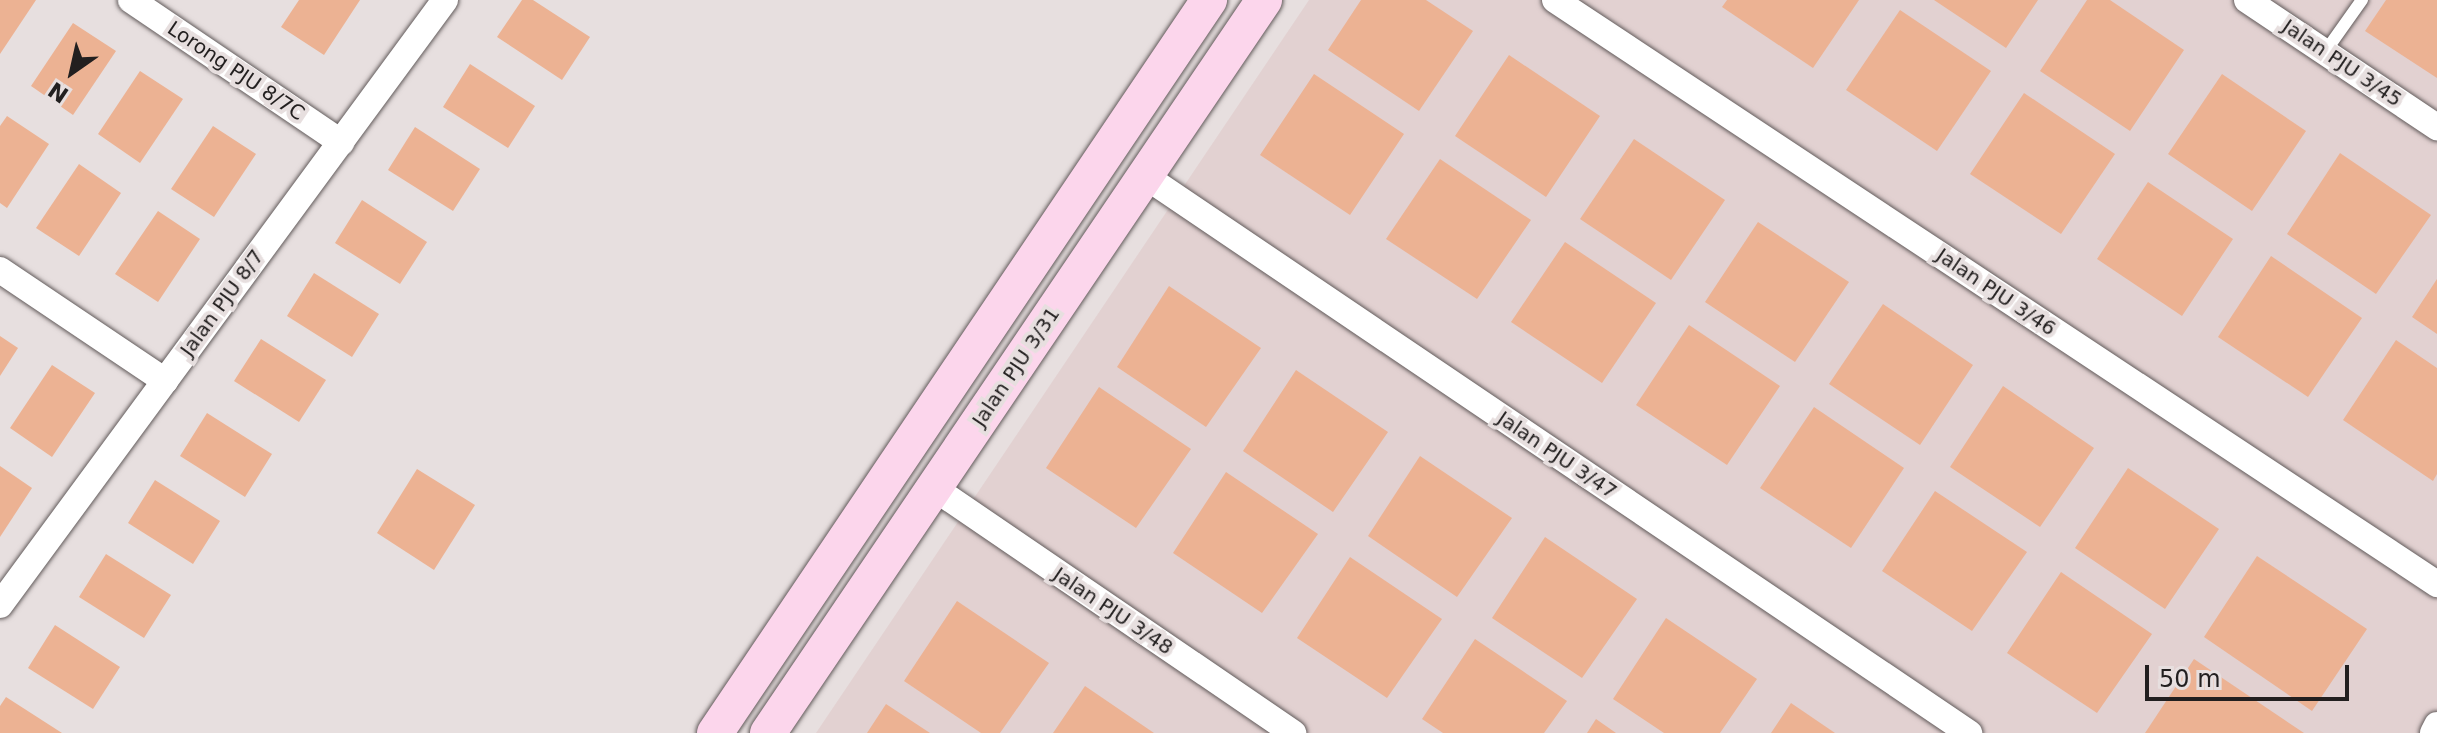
<!DOCTYPE html>
<html>
<head>
<meta charset="utf-8">
<style>
  body { margin:0 }
  #map { position:relative; width:2437px; height:733px; overflow:hidden; background:#e7dfdf; font-family:"DejaVu Sans",sans-serif }
  div>[style] { position:absolute }
  [style*='--x'] { left:calc(var(--x)*1px); top:calc(var(--y)*1px); width:calc(var(--w)*1px); rotate:calc(var(--a)*1deg) }
  .built>* { inset:0; background:#e2d1d1 }
  .building>* { inset:0; background:#ecb293 }
  .roads { filter:drop-shadow(0 0 2px #625b5b) drop-shadow(0 0 2px #625b5b) }
  .lane>* { height:12px; margin:-6px; padding:0 6px; transform-origin:6px; border-radius:6px; background:#fff }
  .street>* { height:26px; margin:-13px; padding:0 13px; transform-origin:13px; border-radius:13px; background:#fff }
  .secondary>* { height:36px; margin:-18px; padding:0 18px; transform-origin:18px; border-radius:18px; background:#fcd6ec }
  span { translate:-50% -50%; white-space:nowrap; text-align:center; line-height:1.15; -webkit-text-stroke:8px #e7dfdf; paint-order:stroke }
  .street-label { font-size:20px; color:#221f1f }
  .north { position:absolute; left:32px; top:32px; width:80px; height:80px; -webkit-text-stroke:6px #e7dfdf; paint-order:stroke; rotate:214deg; font-size:22px; font-weight:700; line-height:32px; text-align:center; color:#221f1f }
  .north::after { content:''; display:block; margin:auto; width:28px; height:36px; background:#221f1f; clip-path:polygon(50% 0,100% 100%,50% 72%,0 100%) }
  .scale { position:absolute; left:2145px; top:665px; width:204px; height:36px; box-sizing:border-box; border:4px solid #221f1f; border-top:0; padding-left:10px; font-size:24px; line-height:28px; white-space:nowrap; color:#221f1f; -webkit-text-stroke:6px #e7dfdf; paint-order:stroke }
</style>
</head>
<body>
<div id="map">
  <div class="built">
    <div style="clip-path:polygon(1309px 0,2437px 0,2437px 733px,816px 733px)"></div>
  </div>
  <div class="building">
    <div style="clip-path:polygon(0 0,36px 0,0 54px)"></div>
    <div style="clip-path:polygon(299px 0,360px 0,324px 55px,281px 27px)"></div>
    <div style="clip-path:polygon(522px 0,533px 0,590px 37px,562px 80px,497px 37px)"></div>
    <div style="clip-path:polygon(1361px 0,1426px 0,1473px 31px,1419px 111px,1328px 50px)"></div>
    <div style="clip-path:polygon(1727px 0,1859px 0,1813px 68px,1722px 7px)"></div>
    <div style="clip-path:polygon(1934px 0,2038px 0,2006px 48px)"></div>
    <div style="clip-path:polygon(2087px 0,2110px 0,2184px 50px,2130px 131px,2040px 71px)"></div>
    <div style="clip-path:polygon(2386px 0,2437px 0,2437px 78px,2365px 31px)"></div>
    <div style="clip-path:polygon(1900px 10px,1991px 71px,1937px 151px,1846px 90px)"></div>
    <div style="clip-path:polygon(73px 23px,116px 51px,73px 115px,31px 86px)"></div>
    <div style="clip-path:polygon(1509px 55px,1600px 116px,1546px 197px,1455px 136px)"></div>
    <div style="clip-path:polygon(470px 64px,535px 106px,508px 148px,443px 107px)"></div>
    <div style="clip-path:polygon(140px 71px,183px 99px,140px 163px,98px 134px)"></div>
    <div style="clip-path:polygon(1314px 74px,1404px 134px,1350px 215px,1260px 155px)"></div>
    <div style="clip-path:polygon(2222px 74px,2306px 131px,2252px 211px,2168px 154px)"></div>
    <div style="clip-path:polygon(2024px 93px,2115px 154px,2061px 234px,1970px 174px)"></div>
    <div style="clip-path:polygon(7px 116px,49px 144px,7px 208px,0 203px,0 126px)"></div>
    <div style="clip-path:polygon(213px 126px,256px 154px,214px 217px,171px 189px)"></div>
    <div style="clip-path:polygon(415px 127px,480px 169px,453px 211px,388px 170px)"></div>
    <div style="clip-path:polygon(1634px 139px,1725px 200px,1671px 280px,1580px 219px)"></div>
    <div style="clip-path:polygon(2340px 153px,2431px 215px,2376px 294px,2287px 234px)"></div>
    <div style="clip-path:polygon(1440px 159px,1531px 220px,1477px 299px,1386px 239px)"></div>
    <div style="clip-path:polygon(79px 164px,121px 193px,79px 256px,36px 228px)"></div>
    <div style="clip-path:polygon(2148px 182px,2233px 239px,2182px 316px,2097px 259px)"></div>
    <div style="clip-path:polygon(362px 200px,427px 242px,400px 284px,335px 243px)"></div>
    <div style="clip-path:polygon(158px 211px,200px 239px,158px 302px,115px 274px)"></div>
    <div style="clip-path:polygon(1758px 222px,1849px 282px,1795px 362px,1705px 302px)"></div>
    <div style="clip-path:polygon(1565px 242px,1656px 303px,1602px 383px,1511px 322px)"></div>
    <div style="clip-path:polygon(2271px 256px,2362px 318px,2308px 397px,2218px 337px)"></div>
    <div style="clip-path:polygon(314px 273px,379px 314px,352px 357px,287px 316px)"></div>
    <div style="clip-path:polygon(2437px 279px,2437px 334px,2412px 317px)"></div>
    <div style="clip-path:polygon(1169px 286px,1261px 348px,1206px 427px,1117px 367px)"></div>
    <div style="clip-path:polygon(1883px 304px,1973px 365px,1920px 445px,1829px 384px)"></div>
    <div style="clip-path:polygon(1689px 325px,1780px 386px,1727px 465px,1636px 405px)"></div>
    <div style="clip-path:polygon(0 336px,18px 348px,0 376px)"></div>
    <div style="clip-path:polygon(261px 339px,326px 380px,299px 422px,234px 381px)"></div>
    <div style="clip-path:polygon(2396px 340px,2437px 368px,2437px 474px,2433px 481px,2343px 420px)"></div>
    <div style="clip-path:polygon(52px 365px,95px 393px,52px 457px,10px 428px)"></div>
    <div style="clip-path:polygon(1296px 370px,1388px 432px,1333px 512px,1243px 451px)"></div>
    <div style="clip-path:polygon(2003px 386px,2094px 448px,2040px 527px,1950px 467px)"></div>
    <div style="clip-path:polygon(1099px 387px,1191px 449px,1136px 528px,1046px 468px)"></div>
    <div style="clip-path:polygon(1814px 407px,1904px 468px,1851px 548px,1760px 488px)"></div>
    <div style="clip-path:polygon(207px 413px,272px 454px,245px 497px,180px 456px)"></div>
    <div style="clip-path:polygon(1420px 456px,1512px 518px,1457px 597px,1368px 536px)"></div>
    <div style="clip-path:polygon(0 466px,32px 488px,0 537px)"></div>
    <div style="clip-path:polygon(2128px 468px,2219px 529px,2165px 609px,2075px 548px)"></div>
    <div style="clip-path:polygon(417px 469px,475px 505px,434px 570px,377px 533px)"></div>
    <div style="clip-path:polygon(1226px 472px,1318px 534px,1262px 613px,1173px 553px)"></div>
    <div style="clip-path:polygon(155px 480px,220px 521px,193px 564px,128px 523px)"></div>
    <div style="clip-path:polygon(1935px 491px,2027px 552px,1972px 631px,1882px 571px)"></div>
    <div style="clip-path:polygon(1545px 537px,1637px 599px,1582px 678px,1492px 618px)"></div>
    <div style="clip-path:polygon(106px 554px,171px 595px,144px 638px,79px 597px)"></div>
    <div style="clip-path:polygon(2257px 556px,2367px 629px,2312px 711px,2204px 637px)"></div>
    <div style="clip-path:polygon(1350px 557px,1442px 619px,1387px 698px,1297px 638px)"></div>
    <div style="clip-path:polygon(2061px 572px,2152px 634px,2097px 713px,2007px 653px)"></div>
    <div style="clip-path:polygon(957px 601px,1049px 663px,1000px 733px,981px 733px,904px 681px)"></div>
    <div style="clip-path:polygon(1666px 618px,1757px 679px,1720px 733px,1664px 733px,1613px 699px)"></div>
    <div style="clip-path:polygon(55px 625px,120px 667px,93px 709px,28px 668px)"></div>
    <div style="clip-path:polygon(1475px 639px,1567px 701px,1544px 733px,1443px 733px,1422px 719px)"></div>
    <div style="clip-path:polygon(2194px 659px,2304px 733px,2145px 733px)"></div>
    <div style="clip-path:polygon(1085px 686px,1154px 733px,1053px 733px)"></div>
    <div style="clip-path:polygon(6px 697px,62px 733px,0 733px,0 706px)"></div>
    <div style="clip-path:polygon(1791px 703px,1835px 733px,1771px 733px)"></div>
    <div style="clip-path:polygon(886px 704px,930px 733px,867px 733px)"></div>
    <div style="clip-path:polygon(1596px 719px,1616px 733px,1587px 733px)"></div>
  </div>
  <div class="roads">
    <div class="lane">
      <div style="--x:2325;--y:52;--w:64;--a:-54.6"></div>
    </div>
    <div class="street">
      <div style="--x:131;--y:0;--w:254;--a:34.1"></div>
      <div style="--x:1555;--y:0;--w:1058;--a:33.51"></div>
      <div style="--x:2247;--y:0;--w:229;--a:33.8"></div>
      <div style="--x:1145;--y:176;--w:995;--a:34.06"></div>
      <div style="--x:0;--y:270;--w:199;--a:33.9"></div>
      <div style="--x:934;--y:488;--w:435;--a:34.3"></div>
      <div style="--x:0;--y:605;--w:751;--a:-53.66"></div>
      <div style="--x:2433;--y:733;--w:9;--a:-63"></div>
    </div>
    <div class="secondary">
      <div style="--x:715;--y:733;--w:884;--a:-56.02"></div>
      <div style="--x:768;--y:733;--w:885;--a:-55.91"></div>
    </div>
  </div>
  <div class="street-label">
    <span style="left:2342px;top:63px;rotate:34deg">Jalan PJU 3/45</span>
    <span style="left:236px;top:71px;rotate:34deg">Lorong PJU 8/7C</span>
    <span style="left:1996px;top:292px;rotate:34deg">Jalan PJU 3/46</span>
    <span style="left:222px;top:303px;rotate:-54deg">Jalan PJU 8/7</span>
    <span style="left:1016px;top:367px;rotate:-56deg">Jalan PJU 3/31</span>
    <span style="left:1557px;top:455px;rotate:34deg">Jalan PJU 3/47</span>
    <span style="left:1113px;top:611px;rotate:34deg">Jalan PJU 3/48</span>
  </div>
  <div class="north">N</div>
  <div class="scale">50 m</div>
</div>
</body>
</html>
